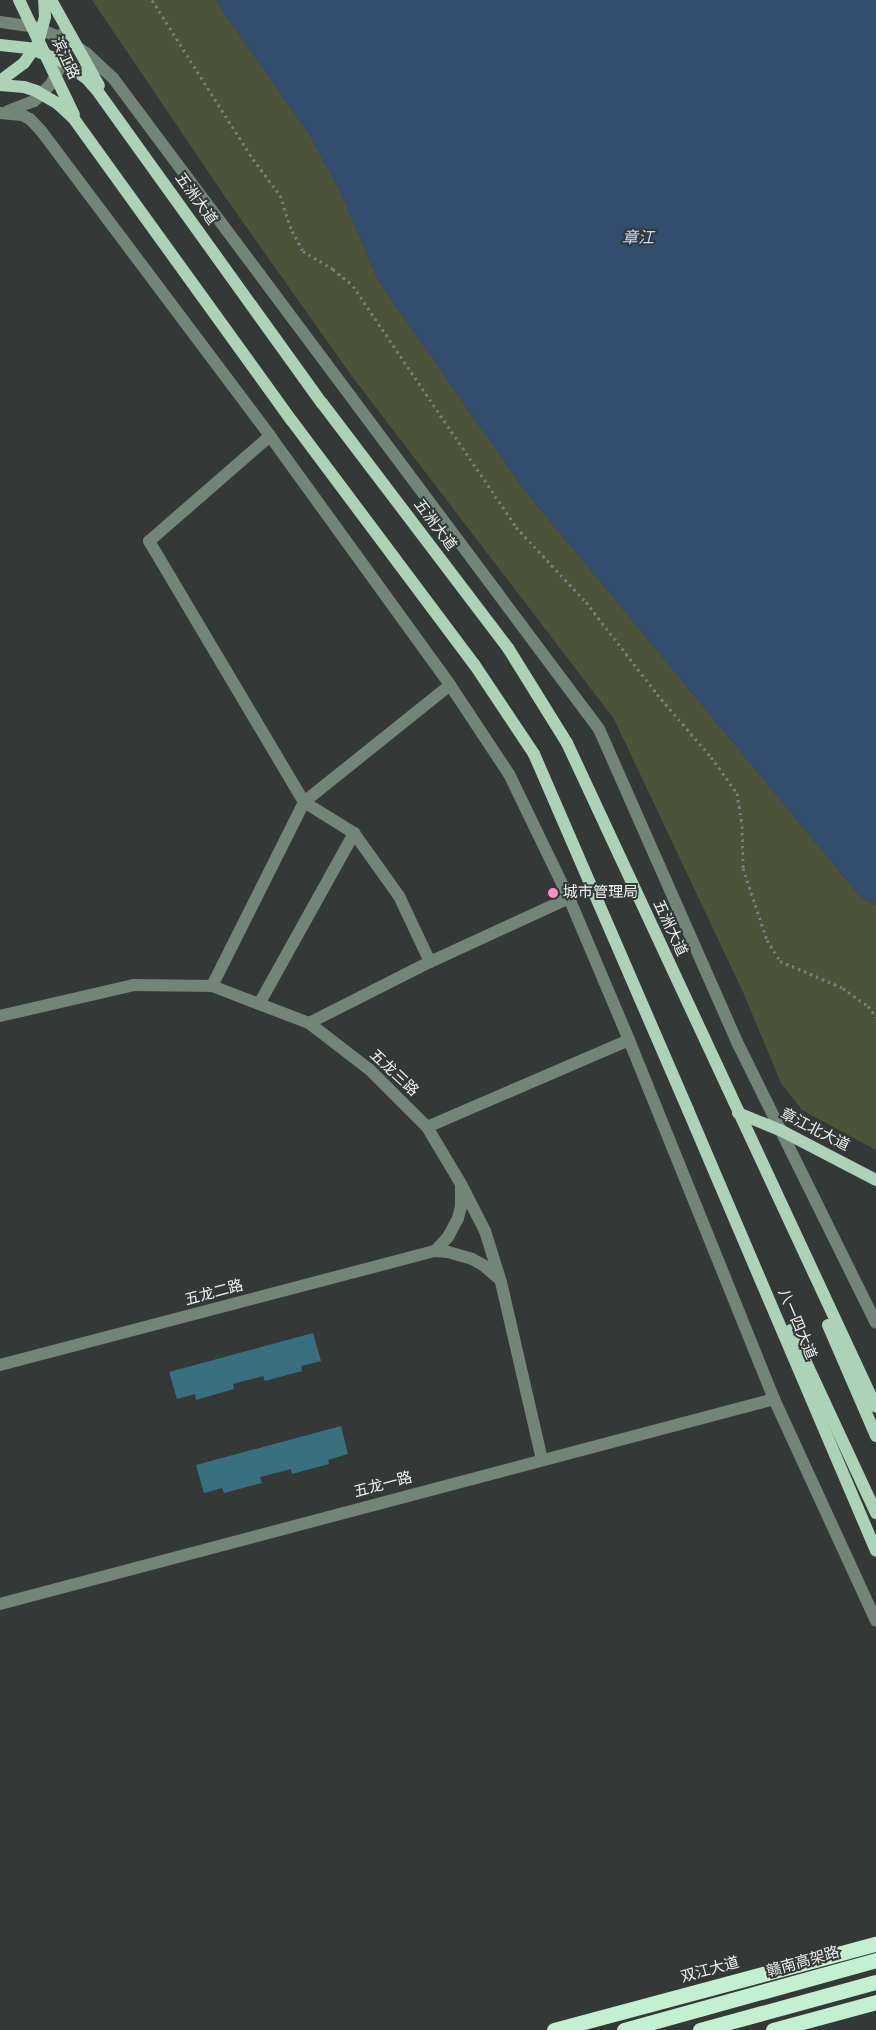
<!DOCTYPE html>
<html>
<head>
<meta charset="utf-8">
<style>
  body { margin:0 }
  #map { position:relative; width:876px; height:2030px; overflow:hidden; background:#343938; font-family:Jost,"Noto Sans SC",sans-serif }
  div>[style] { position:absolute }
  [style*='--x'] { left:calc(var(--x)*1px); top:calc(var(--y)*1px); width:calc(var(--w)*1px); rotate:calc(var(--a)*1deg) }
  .green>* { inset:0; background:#4c5338 }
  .water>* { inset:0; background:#324d6e }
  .building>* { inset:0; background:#387080 }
  .path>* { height:3px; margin-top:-1.5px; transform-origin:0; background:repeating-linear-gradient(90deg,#797e7d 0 2.5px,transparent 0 6.5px) }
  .minor>* { height:12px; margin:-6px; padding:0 6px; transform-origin:6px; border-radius:6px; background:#738578 }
  .major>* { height:12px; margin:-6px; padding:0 6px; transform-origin:6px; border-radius:6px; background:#acd2b7 }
  .highway>* { height:15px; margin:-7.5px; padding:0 7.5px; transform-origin:7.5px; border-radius:7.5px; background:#c3f0d0 }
  .dots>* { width:14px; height:14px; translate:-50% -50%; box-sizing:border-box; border:2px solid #343938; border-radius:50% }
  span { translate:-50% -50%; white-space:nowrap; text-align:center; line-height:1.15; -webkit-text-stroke:4px #343938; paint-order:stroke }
  .street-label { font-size:15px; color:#edf0ef }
  .poi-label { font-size:15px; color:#edf0ef }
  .left { translate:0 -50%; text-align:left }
  .water-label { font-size:16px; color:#bedafd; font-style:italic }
</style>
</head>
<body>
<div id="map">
  <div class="green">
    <div style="clip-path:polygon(92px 0,215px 0,310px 135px,342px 195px,378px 280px,522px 487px,860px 896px,876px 905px,876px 1150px,802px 1110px,781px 1083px,743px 992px,614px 719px,351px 375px,228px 201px)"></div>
  </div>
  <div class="water">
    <div style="clip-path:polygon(215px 0,876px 0,876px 905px,860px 896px,522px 487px,378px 280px,342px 195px,310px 135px)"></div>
  </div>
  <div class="building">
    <div style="clip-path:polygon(313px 1333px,321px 1361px,301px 1366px,302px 1371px,265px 1381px,263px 1376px,233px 1384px,234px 1389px,196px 1400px,195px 1394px,177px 1399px,169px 1372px)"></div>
    <div style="clip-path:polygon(341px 1426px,348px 1454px,328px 1460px,329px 1464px,292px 1474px,291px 1469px,260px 1477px,262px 1483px,224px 1493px,222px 1488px,204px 1493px,196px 1465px)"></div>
  </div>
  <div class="path">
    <div style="--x:152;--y:0;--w:188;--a:57.6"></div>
    <div style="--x:253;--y:159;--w:45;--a:53.1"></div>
    <div style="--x:280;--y:195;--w:38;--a:72"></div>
    <div style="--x:292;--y:231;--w:23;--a:61"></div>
    <div style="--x:303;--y:251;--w:35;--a:31"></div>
    <div style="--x:333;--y:269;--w:26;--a:40"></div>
    <div style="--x:353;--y:286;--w:291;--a:55.9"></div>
    <div style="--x:516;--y:527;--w:103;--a:47"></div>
    <div style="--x:586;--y:602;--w:116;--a:52.3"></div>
    <div style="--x:657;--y:694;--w:83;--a:49.4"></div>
    <div style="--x:711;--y:757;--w:44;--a:54.2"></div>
    <div style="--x:737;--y:793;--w:33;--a:81"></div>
    <div style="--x:742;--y:826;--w:42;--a:88.6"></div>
    <div style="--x:743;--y:868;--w:76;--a:71.6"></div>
    <div style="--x:767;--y:940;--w:25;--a:58"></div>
    <div style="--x:780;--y:961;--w:69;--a:23.2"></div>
    <div style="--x:843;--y:988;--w:31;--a:36"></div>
    <div style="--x:868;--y:1006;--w:14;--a:54"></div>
  </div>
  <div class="minor">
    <div style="--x:0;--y:22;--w:35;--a:8"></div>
    <div style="--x:35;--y:27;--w:38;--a:23"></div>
    <div style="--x:70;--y:42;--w:19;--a:35"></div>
    <div style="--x:86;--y:53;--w:37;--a:43"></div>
    <div style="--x:113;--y:78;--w:812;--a:53.26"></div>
    <div style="--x:599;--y:729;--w:342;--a:66.2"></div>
    <div style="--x:737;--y:1042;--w:313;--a:63.7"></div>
    <div style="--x:8;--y:111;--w:28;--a:-21"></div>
    <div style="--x:34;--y:101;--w:24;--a:-45"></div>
    <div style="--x:51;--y:84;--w:24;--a:-62"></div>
    <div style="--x:62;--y:63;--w:11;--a:-75"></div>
    <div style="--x:65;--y:52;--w:20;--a:-93"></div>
    <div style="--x:0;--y:113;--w:22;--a:5"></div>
    <div style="--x:22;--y:115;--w:9;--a:27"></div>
    <div style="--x:30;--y:119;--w:18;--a:47"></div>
    <div style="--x:42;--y:132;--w:380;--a:53.1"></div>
    <div style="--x:270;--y:436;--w:307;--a:54.1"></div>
    <div style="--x:450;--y:685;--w:107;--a:56.5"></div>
    <div style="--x:509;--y:774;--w:138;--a:64.2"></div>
    <div style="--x:569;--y:898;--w:154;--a:67.1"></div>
    <div style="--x:629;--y:1040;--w:387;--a:68"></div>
    <div style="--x:774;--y:1399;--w:244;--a:65.3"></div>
    <div style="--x:270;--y:436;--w:160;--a:139"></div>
    <div style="--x:149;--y:541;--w:304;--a:59.3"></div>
    <div style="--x:304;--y:802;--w:59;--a:31.8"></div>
    <div style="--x:354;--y:833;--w:77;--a:54.5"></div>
    <div style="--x:399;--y:896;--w:73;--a:64.8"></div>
    <div style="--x:212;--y:986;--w:206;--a:-63.4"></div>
    <div style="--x:304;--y:802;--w:187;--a:-38.7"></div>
    <div style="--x:259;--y:1004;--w:196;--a:-60.9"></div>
    <div style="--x:0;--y:1016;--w:138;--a:-13"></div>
    <div style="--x:134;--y:985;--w:78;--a:0.7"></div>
    <div style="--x:212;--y:986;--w:104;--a:20.9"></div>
    <div style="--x:309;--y:1023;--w:77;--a:37.6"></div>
    <div style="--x:370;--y:1070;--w:81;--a:45"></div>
    <div style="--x:427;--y:1127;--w:66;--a:59.2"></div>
    <div style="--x:461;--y:1184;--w:53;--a:62.9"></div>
    <div style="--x:485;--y:1231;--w:53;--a:72.6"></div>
    <div style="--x:501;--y:1282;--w:182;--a:77"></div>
    <div style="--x:309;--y:1023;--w:136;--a:-26.8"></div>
    <div style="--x:430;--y:962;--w:153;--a:-24.7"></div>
    <div style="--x:427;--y:1127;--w:220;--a:-23.3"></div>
    <div style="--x:435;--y:1251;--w:19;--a:-47"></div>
    <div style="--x:448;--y:1237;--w:21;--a:-62"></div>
    <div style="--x:458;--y:1218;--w:11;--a:-75"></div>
    <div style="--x:461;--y:1207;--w:20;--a:-90"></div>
    <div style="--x:0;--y:1365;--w:450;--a:-14.7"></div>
    <div style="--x:435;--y:1251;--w:13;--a:4"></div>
    <div style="--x:448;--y:1252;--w:25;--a:16"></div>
    <div style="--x:472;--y:1259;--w:13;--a:29"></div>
    <div style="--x:483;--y:1265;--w:23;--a:41"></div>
    <div style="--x:0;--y:1604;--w:801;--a:-14.83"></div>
  </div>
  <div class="major">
    <div style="--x:19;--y:0;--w:127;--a:64.4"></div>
    <div style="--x:51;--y:0;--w:98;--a:60.8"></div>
    <div style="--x:0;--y:45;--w:28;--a:6"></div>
    <div style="--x:28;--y:48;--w:34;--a:21"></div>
    <div style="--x:60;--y:60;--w:32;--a:35"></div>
    <div style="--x:86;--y:78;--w:15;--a:48"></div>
    <div style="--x:96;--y:89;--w:387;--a:54.3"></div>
    <div style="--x:322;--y:403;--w:308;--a:52.8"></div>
    <div style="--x:508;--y:648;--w:112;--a:58.2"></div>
    <div style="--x:567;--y:743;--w:732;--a:65.04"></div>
    <div style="--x:0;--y:81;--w:30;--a:-37"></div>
    <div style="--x:24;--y:63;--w:24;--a:-55"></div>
    <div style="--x:38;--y:43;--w:27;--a:-75"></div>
    <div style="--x:45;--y:17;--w:17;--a:-93"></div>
    <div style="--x:0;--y:85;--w:24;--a:5"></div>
    <div style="--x:24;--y:87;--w:13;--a:18"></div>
    <div style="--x:36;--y:91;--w:24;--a:30"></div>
    <div style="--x:57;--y:103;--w:23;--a:43"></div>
    <div style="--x:74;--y:119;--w:372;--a:54.2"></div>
    <div style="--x:292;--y:421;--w:304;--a:53.2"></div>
    <div style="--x:474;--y:664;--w:108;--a:56.3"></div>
    <div style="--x:534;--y:754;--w:388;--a:66.6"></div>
    <div style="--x:688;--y:1110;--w:479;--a:66.9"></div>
    <div style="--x:738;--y:1113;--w:48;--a:22.2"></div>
    <div style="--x:782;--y:1131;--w:106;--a:27.5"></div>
    <div style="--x:828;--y:1325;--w:121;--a:66.6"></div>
    <div style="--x:791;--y:1330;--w:202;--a:65.1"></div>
  </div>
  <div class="highway">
    <div style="--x:554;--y:2030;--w:333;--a:-15"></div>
    <div style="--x:624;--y:2030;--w:262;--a:-15.5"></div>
    <div style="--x:700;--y:2030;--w:182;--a:-15.3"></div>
    <div style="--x:773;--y:2030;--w:107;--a:-15.2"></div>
  </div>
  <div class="dots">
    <div style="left:553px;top:893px;background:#fd8ec0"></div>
  </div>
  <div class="street-label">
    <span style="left:65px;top:58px;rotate:65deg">滨江路</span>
    <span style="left:196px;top:199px;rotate:54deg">五洲大道</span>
    <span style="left:435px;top:525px;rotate:53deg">五洲大道</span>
    <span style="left:670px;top:928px;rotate:65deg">五洲大道</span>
    <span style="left:394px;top:1073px;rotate:43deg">五龙三路</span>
    <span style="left:815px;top:1130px;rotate:27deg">章江北大道</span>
    <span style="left:214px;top:1293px;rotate:-15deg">五龙二路</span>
    <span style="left:797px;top:1324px;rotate:67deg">八一四大道</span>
    <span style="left:383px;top:1485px;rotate:-15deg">五龙一路</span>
    <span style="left:803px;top:1962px;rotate:-16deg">赣南高架路</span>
    <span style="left:710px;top:1970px;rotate:-15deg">双江大道</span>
  </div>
  <div class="poi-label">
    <span class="left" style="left:563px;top:893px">城市管理局</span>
  </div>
  <div class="water-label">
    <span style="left:638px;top:238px">章江</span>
  </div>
</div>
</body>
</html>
